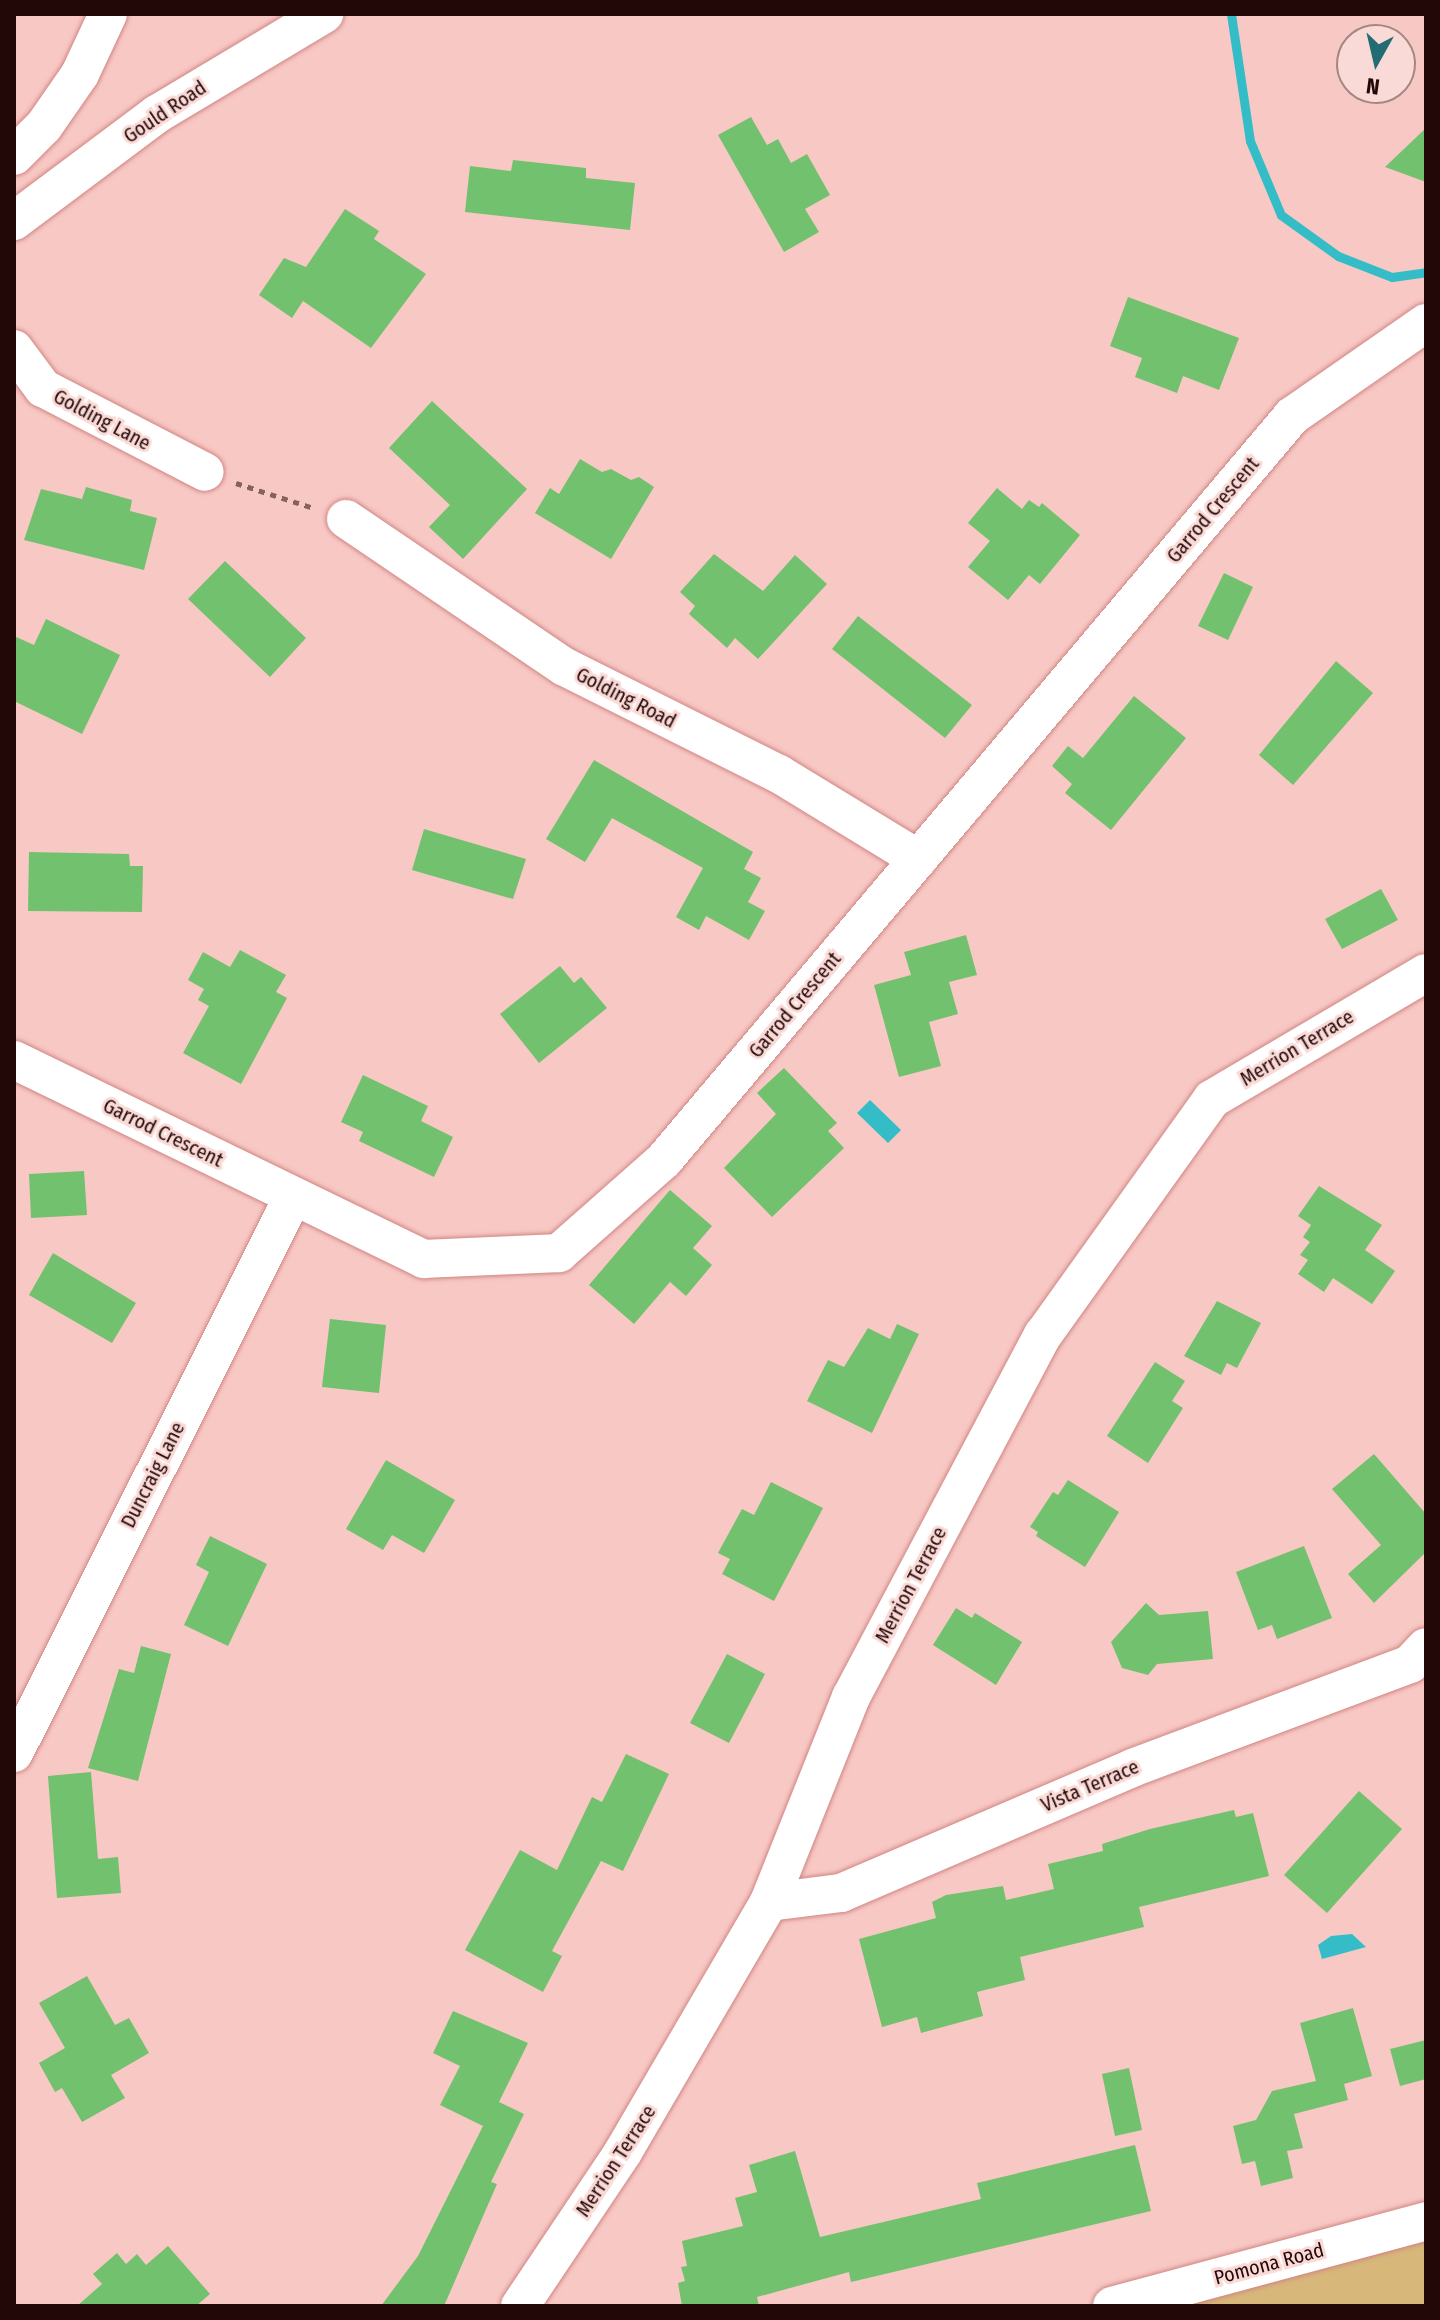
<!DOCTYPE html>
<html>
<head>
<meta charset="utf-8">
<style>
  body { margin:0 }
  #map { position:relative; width:1440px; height:2320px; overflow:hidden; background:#f8c8c5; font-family:"Fira Sans Condensed",sans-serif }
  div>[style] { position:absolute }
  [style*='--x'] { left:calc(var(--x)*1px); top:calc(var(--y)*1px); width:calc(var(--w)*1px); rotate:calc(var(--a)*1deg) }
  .green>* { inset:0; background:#d7b77a }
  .water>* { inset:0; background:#35bdc7 }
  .stream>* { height:9px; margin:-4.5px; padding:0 4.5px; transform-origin:4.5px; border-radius:4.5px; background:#35bdc7 }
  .building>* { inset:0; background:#72c16e }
  .path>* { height:5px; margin-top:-2.5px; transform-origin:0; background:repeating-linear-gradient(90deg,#85615f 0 6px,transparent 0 12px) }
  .roads { filter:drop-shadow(0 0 2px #d08682) drop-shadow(0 0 2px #d08682) }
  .minor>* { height:38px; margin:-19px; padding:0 19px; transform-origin:19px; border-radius:19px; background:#fff }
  span { translate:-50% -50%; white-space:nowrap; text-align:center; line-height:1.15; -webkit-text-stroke:6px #fadad7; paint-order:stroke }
  .street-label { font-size:20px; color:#230808 }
  .frame { position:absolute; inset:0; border:16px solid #230808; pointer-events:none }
  .north { position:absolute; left:1336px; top:24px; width:80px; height:80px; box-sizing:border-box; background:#fadad7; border:2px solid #a48684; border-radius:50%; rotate:188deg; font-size:22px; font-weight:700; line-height:32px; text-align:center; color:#230808 }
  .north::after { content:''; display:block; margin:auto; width:28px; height:36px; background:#226d74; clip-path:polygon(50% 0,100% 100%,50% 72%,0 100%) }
</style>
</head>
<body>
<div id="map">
  <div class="green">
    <div style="clip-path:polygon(1426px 2221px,1426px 2306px,1112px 2306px)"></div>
  </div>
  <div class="water">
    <div style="clip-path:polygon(870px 1100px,901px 1130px,888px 1143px,857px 1113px)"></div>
    <div style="clip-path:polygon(1352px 1934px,1366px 1947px,1322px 1959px,1318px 1945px,1331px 1936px)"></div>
  </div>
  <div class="stream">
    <div style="--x:1231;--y:14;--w:128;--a:81.5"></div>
    <div style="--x:1250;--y:141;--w:80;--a:67.3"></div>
    <div style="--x:1281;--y:215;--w:70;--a:35.7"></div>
    <div style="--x:1338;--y:256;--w:58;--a:21.3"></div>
    <div style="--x:1392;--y:277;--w:34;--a:-8"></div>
  </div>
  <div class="building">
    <div style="clip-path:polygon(751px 117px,767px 145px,778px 139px,791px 163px,807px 154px,830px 195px,805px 209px,819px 232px,784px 252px,718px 135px)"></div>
    <div style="clip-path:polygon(1426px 128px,1426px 182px,1385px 167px)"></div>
    <div style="clip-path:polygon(513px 160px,586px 168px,586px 178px,635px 183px,630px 230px,465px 212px,470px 166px,511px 171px)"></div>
    <div style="clip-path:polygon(345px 209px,379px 231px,374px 239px,426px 274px,371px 348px,303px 301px,292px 318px,259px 295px,284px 258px,306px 267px)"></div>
    <div style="clip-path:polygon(1128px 297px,1239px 338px,1219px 390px,1183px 376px,1177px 393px,1135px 377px,1142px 358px,1110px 346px)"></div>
    <div style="clip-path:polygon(432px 401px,527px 489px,463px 559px,429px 527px,450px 505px,389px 448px)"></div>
    <div style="clip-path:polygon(580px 459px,602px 472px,611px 469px,631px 480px,639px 477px,654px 487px,611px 559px,535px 513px,550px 488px,559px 494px)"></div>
    <div style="clip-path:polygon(86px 487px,132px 500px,130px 511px,157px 518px,144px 570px,24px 540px,41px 489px,82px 499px)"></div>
    <div style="clip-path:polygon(997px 488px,1022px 509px,1029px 500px,1039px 507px,1042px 503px,1080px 535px,1040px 584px,1029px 575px,1008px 600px,968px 567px,990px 541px,968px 523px)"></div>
    <div style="clip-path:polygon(714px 554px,763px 591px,795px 555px,827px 584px,758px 659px,735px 638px,727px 648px,689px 614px,695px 606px,680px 592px)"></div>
    <div style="clip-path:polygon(225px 561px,306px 638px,270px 677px,188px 599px)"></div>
    <div style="clip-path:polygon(1224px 573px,1253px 587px,1228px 640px,1198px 626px)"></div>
    <div style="clip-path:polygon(858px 616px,972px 705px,945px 738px,832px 649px)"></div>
    <div style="clip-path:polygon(46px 619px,120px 655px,82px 734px,14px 701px,14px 636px,34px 645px)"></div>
    <div style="clip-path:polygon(1336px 661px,1373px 693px,1293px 785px,1259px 755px)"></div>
    <div style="clip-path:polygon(1134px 696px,1186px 738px,1111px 830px,1065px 793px,1072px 784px,1052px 766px,1068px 746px,1083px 758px)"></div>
    <div style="clip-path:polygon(594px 760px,753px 852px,744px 869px,761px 878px,748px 902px,765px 911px,749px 940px,706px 916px,699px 930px,676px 917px,703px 868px,612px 818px,585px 862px,546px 839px)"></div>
    <div style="clip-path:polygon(424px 829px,526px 859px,513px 899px,412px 870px)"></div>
    <div style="clip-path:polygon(29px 852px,129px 854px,130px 866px,143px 866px,142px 912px,28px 911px)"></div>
    <div style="clip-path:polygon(1381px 889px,1398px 920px,1342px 949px,1325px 919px)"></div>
    <div style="clip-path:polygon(966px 935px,977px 975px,949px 982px,958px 1014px,929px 1022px,941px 1066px,899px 1077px,874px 985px,911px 975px,904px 952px)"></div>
    <div style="clip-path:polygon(240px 950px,286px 975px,276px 992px,287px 998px,241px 1084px,183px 1053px,209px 1006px,198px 1000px,204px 989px,188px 980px,203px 952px,230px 967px)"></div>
    <div style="clip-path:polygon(560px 966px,574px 983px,581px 977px,607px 1008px,539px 1063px,500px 1014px)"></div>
    <div style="clip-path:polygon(784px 1068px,837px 1123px,828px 1131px,844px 1148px,772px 1217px,724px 1168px,776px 1114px,757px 1093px)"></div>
    <div style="clip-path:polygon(363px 1075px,428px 1106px,421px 1121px,453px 1137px,434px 1177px,359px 1141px,363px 1132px,341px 1122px)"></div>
    <div style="clip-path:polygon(84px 1171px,87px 1215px,31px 1218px,29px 1174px)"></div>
    <div style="clip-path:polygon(1319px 1186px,1382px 1225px,1365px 1250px,1395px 1271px,1372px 1304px,1333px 1278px,1324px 1292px,1298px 1274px,1308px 1260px,1300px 1255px,1310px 1242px,1303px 1237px,1311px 1225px,1298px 1216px)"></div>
    <div style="clip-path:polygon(670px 1190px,712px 1226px,693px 1248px,712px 1265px,686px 1296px,670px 1282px,634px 1324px,589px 1285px)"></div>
    <div style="clip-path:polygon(53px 1253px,136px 1303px,112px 1343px,29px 1295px)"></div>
    <div style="clip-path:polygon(1217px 1301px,1261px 1323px,1237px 1368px,1227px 1363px,1221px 1375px,1184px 1356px)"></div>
    <div style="clip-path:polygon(330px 1319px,386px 1325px,379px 1393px,322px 1387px)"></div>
    <div style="clip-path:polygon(897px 1324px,919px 1334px,872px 1433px,807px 1401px,828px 1360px,844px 1367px,868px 1328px,890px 1339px)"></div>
    <div style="clip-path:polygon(1155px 1362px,1185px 1381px,1172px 1401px,1183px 1408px,1148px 1463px,1107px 1436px)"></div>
    <div style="clip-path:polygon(1374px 1454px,1426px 1514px,1426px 1552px,1374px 1603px,1348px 1574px,1381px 1545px,1332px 1489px)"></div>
    <div style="clip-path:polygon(386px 1460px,455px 1500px,424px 1553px,392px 1535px,383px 1550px,346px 1529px)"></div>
    <div style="clip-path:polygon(1068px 1480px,1119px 1512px,1085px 1567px,1036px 1536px,1038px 1532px,1030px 1527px,1053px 1492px,1058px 1495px)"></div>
    <div style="clip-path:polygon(771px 1482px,823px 1508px,774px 1601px,722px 1574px,730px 1559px,718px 1553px,742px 1509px,754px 1515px)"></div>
    <div style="clip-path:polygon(210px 1536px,267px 1564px,228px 1646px,184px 1625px,209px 1572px,196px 1565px)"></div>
    <div style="clip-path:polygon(1304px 1546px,1332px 1618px,1277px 1639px,1272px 1625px,1258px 1630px,1236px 1572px)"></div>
    <div style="clip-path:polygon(1146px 1603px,1159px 1615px,1208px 1611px,1213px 1659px,1157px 1664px,1148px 1675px,1122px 1668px,1111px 1642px)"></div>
    <div style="clip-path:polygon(956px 1608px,972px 1618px,975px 1613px,1022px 1642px,996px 1685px,933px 1645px)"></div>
    <div style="clip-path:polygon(141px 1646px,171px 1654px,138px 1781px,88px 1768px,119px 1669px,134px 1673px)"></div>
    <div style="clip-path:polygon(727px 1654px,765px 1674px,729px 1743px,690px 1723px)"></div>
    <div style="clip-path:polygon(626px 1754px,669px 1774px,623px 1871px,601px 1861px,552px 1951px,562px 1956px,543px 1992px,465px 1950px,520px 1850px,557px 1870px,592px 1797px,602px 1802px)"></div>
    <div style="clip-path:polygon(91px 1772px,98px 1859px,118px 1857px,121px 1893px,57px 1898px,48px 1776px)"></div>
    <div style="clip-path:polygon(1359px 1791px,1402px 1829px,1327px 1913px,1284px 1875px)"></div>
    <div style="clip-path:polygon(1234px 1810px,1236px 1817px,1253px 1813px,1269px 1876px,1139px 1907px,1144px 1927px,1020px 1957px,1025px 1980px,977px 1992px,983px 2016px,921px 2033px,917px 2017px,882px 2027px,859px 1939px,936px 1918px,932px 1902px,946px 1895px,1003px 1886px,1006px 1900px,1054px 1889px,1048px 1864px,1103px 1851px,1102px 1844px,1150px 1829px)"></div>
    <div style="clip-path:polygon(87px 1976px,115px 2025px,129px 2018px,149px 2053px,111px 2075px,125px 2098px,82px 2122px,62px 2088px,55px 2092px,39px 2063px,65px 2048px,39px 2003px)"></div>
    <div style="clip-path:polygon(1353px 2008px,1372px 2076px,1344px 2084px,1348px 2100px,1294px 2114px,1303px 2148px,1287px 2151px,1293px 2178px,1261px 2186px,1255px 2161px,1242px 2164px,1233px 2126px,1256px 2120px,1272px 2091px,1316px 2081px,1300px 2023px)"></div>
    <div style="clip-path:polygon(453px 2011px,528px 2043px,499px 2102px,524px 2114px,491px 2182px,497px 2184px,444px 2306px,381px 2306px,418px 2256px,483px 2126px,440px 2105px,460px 2066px,433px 2053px)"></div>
    <div style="clip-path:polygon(1426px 2040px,1426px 2079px,1400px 2086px,1390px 2049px)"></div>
    <div style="clip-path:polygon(1129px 2068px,1142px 2130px,1115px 2136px,1102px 2074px)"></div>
    <div style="clip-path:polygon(1135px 2145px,1151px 2211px,851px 2282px,849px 2272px,757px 2297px,759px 2306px,682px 2306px,678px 2283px,685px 2281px,681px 2267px,687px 2266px,682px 2241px,743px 2226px,735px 2198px,757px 2192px,749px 2165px,795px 2151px,820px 2237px,981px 2199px,977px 2183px)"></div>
    <div style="clip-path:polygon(168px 2246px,210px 2294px,196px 2306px,77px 2306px,102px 2284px,93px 2274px,117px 2253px,126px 2264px,137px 2254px,146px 2265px)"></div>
  </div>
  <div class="path">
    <div style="--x:236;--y:483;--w:82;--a:17.8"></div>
  </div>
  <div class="roads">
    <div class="minor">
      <div style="--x:14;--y:156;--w:42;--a:-45"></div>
      <div style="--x:44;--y:126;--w:63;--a:-55.3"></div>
      <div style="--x:80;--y:74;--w:66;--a:-65"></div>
      <div style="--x:14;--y:221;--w:179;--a:-36.8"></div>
      <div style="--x:157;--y:114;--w:195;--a:-30.9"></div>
      <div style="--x:14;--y:349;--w:49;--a:53.4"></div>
      <div style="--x:43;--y:388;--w:182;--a:27.4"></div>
      <div style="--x:346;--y:519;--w:264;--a:34.1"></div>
      <div style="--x:565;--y:667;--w:239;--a:26.6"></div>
      <div style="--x:779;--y:774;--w:163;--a:31.4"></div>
      <div style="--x:14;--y:1060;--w:456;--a:25.9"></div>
      <div style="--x:424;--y:1259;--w:135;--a:-2.5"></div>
      <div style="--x:559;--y:1253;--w:140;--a:-41.5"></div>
      <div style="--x:664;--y:1160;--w:974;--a:-49.83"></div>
      <div style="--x:1292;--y:416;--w:163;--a:-34.8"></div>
      <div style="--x:14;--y:1753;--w:622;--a:-63.35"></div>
      <div style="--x:769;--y:1902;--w:73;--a:-7.1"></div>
      <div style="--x:841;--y:1893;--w:317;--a:-23.2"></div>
      <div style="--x:1132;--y:1768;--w:297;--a:-20.5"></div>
      <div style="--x:1410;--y:1664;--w:23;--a:-47"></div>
      <div style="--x:520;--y:2306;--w:185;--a:-56.2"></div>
      <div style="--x:623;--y:2152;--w:290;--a:-59.7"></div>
      <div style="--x:769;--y:1902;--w:221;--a:-68.2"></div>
      <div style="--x:851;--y:1697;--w:410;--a:-62.1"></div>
      <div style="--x:1043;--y:1335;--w:290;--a:-54.4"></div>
      <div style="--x:1212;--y:1099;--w:248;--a:-30.5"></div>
      <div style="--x:1112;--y:2306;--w:325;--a:-15.1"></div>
    </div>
  </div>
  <div class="street-label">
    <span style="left:165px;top:112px;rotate:-34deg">Gould Road</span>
    <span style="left:102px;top:420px;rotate:28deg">Golding Lane</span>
    <span style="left:1213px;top:510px;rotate:-50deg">Garrod Crescent</span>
    <span style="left:626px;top:698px;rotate:27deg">Golding Road</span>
    <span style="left:795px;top:1005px;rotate:-50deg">Garrod Crescent</span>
    <span style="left:1297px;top:1048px;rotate:-31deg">Merrion Terrace</span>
    <span style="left:163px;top:1133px;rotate:26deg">Garrod Crescent</span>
    <span style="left:153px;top:1475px;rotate:-63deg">Duncraig Lane</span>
    <span style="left:911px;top:1585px;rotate:-62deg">Merrion Terrace</span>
    <span style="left:1090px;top:1786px;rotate:-23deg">Vista Terrace</span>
    <span style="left:616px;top:2161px;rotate:-57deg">Merrion Terrace</span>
    <span style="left:1269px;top:2264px;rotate:-15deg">Pomona Road</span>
  </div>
  <div class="frame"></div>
  <div class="north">N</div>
</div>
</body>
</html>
